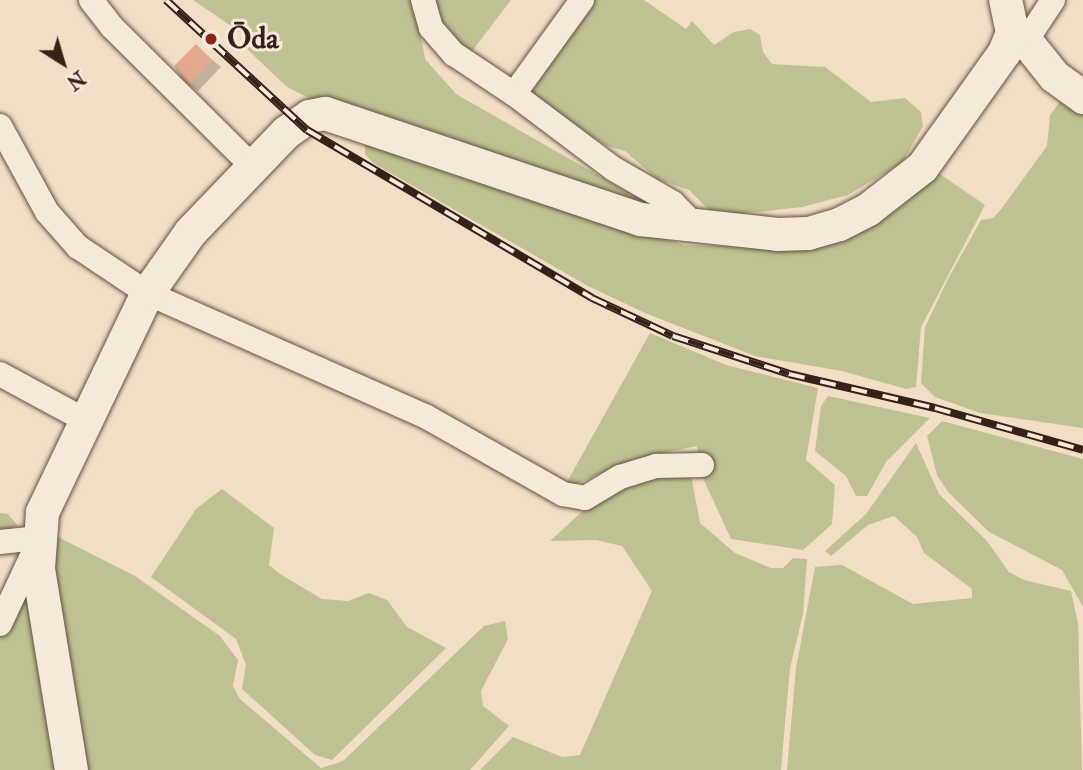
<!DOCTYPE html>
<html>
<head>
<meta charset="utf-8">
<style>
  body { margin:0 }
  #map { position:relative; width:1083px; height:770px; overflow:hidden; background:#f0dfc4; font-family:"IM FELL Double Pica",serif }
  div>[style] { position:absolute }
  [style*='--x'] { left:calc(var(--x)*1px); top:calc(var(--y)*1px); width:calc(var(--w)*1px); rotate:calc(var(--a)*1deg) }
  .green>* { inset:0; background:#bec191 }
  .shadow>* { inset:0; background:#0003 }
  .building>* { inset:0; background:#e1a98f }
  .roads { filter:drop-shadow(0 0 2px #635042) drop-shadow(0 0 2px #635042) }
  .street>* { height:24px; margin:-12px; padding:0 12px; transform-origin:12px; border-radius:12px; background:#f5ead9 }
  .secondary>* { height:33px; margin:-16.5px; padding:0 16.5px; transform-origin:16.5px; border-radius:16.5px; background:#f5ead9 }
  .rail>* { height:8px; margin-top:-4px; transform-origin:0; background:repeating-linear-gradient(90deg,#f5ead9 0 16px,#342117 0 32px); box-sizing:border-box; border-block:2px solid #342117 }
  .dots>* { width:19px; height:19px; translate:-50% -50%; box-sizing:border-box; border:4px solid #f5ead9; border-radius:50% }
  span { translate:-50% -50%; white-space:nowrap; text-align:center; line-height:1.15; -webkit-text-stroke:6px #f5ead9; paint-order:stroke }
  .poi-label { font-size:30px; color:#342117; font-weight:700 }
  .left { translate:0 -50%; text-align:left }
  .north { position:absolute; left:28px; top:28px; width:70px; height:70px; -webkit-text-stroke:5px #f5ead9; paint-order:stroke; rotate:143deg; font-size:19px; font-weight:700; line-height:28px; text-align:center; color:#342117 }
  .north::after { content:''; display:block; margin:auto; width:24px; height:32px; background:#342117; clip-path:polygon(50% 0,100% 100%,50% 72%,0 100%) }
</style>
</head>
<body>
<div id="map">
  <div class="green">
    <div style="clip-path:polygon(193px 0,415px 0,425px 59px,456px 94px,666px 214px,319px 103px,287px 87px,248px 50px,243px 34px)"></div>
    <div style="clip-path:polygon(434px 0,511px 0,457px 71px,447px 61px)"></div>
    <div style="clip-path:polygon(593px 0,644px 0,686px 29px,692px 21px,714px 45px,734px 32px,750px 29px,760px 35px,763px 52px,772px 64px,825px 67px,871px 102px,905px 98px,921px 112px,923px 126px,902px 163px,848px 195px,802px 207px,730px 215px,710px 211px,689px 190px,657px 179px,625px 151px,607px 146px,529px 96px)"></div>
    <div style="clip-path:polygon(1062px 99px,1083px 112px,1083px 428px,980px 413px,935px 397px,921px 383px,925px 327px,948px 279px,981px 220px,993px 218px,1002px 208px,1047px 146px,1050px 115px)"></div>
    <div style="clip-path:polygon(365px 143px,684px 245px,801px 248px,934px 170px,985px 205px,921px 327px,916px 387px,906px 389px,842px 371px,755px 356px,645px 313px,588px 286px,373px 163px,365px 154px)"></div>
    <div style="clip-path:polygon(650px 333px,726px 365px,818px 388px,806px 460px,835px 485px,832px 524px,803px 550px,731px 539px,700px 472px,697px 446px,634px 459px,572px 486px,567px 482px)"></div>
    <div style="clip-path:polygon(828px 396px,930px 418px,886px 462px,867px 496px,856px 496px,846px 476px,815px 451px,821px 406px)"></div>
    <div style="clip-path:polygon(942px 421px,1083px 459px,1083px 607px,1062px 570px,989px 532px,948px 492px,937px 475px,927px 436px)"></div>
    <div style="clip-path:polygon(916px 443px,939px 494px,987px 541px,1009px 572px,1024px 580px,1071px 591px,1078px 623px,1082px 770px,787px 770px,796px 668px,815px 567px,842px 565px,913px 604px,972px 598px,972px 589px,924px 553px,917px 537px,894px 516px,868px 525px,831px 556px,825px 551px,866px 514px)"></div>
    <div style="clip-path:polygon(661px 473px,691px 475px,700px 523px,735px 553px,771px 568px,783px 568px,793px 558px,807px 559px,803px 614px,790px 668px,781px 770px,480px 770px,513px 737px,562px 757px,580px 755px,652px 591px,622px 546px,596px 540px,550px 541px,598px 497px)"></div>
    <div style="clip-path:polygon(222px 489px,274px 528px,269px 565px,280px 574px,322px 599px,348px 601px,369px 593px,387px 600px,407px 627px,446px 648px,332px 760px,315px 755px,242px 689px,246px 665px,236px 639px,151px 577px,196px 509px)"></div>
    <div style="clip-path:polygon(0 513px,8px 514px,18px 526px,0 532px)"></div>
    <div style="clip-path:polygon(58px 537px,135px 576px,220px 636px,238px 660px,233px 686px,240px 699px,321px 768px,343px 761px,484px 626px,505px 621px,508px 639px,481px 691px,483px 706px,509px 726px,470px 770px,78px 770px,50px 545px)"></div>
    <div style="clip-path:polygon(29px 571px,58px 770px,0 770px,0 633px)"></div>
  </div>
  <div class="shadow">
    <div style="clip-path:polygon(196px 46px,221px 67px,198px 91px,180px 78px)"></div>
  </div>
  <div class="building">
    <div style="clip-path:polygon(196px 44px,213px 61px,187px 87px,174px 66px)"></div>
  </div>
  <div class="roads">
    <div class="street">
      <div style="--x:91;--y:0;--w:34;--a:52"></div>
      <div style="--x:112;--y:27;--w:196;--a:44.8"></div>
      <div style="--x:423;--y:0;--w:29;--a:74"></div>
      <div style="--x:431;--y:28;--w:35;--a:49"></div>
      <div style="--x:454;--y:54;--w:72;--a:33.7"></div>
      <div style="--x:582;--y:0;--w:116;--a:125.9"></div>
      <div style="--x:514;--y:94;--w:125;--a:36.9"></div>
      <div style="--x:614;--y:169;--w:68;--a:30"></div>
      <div style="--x:673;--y:203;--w:28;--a:46"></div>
      <div style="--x:1026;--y:41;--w:49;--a:-56.6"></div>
      <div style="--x:0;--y:126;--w:98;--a:61.3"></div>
      <div style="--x:47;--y:212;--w:47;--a:48.5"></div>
      <div style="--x:78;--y:247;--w:83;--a:33.7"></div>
      <div style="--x:147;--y:293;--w:304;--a:23.9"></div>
      <div style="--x:425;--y:416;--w:159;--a:29.5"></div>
      <div style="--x:563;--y:494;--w:22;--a:10"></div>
      <div style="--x:585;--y:498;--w:41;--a:-31"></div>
      <div style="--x:620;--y:477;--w:38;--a:-17"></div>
      <div style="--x:656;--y:466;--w:46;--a:-1.2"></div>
      <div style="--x:0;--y:374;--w:94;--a:28.5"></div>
      <div style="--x:0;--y:542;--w:37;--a:-6"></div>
      <div style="--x:0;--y:624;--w:85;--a:-64.9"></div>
    </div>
    <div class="secondary">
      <div style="--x:1012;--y:32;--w:17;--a:33"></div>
      <div style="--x:1026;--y:41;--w:45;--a:51.3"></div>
      <div style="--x:1054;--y:76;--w:36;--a:36"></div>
      <div style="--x:71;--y:770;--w:205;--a:-99.3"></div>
      <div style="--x:38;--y:568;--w:56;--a:-85.9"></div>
      <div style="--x:42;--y:512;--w:243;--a:-64.4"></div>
      <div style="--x:147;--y:293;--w:75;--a:-54.8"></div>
      <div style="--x:190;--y:232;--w:139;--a:-46.2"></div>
      <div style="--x:286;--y:132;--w:28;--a:-35"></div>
      <div style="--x:309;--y:116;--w:16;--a:-11"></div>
      <div style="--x:325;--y:113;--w:332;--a:18.6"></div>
      <div style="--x:640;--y:219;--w:138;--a:6.2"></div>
      <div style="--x:777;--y:234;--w:31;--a:-2"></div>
      <div style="--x:808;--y:233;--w:32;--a:-16"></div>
      <div style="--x:839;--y:224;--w:33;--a:-27"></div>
      <div style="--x:868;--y:209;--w:68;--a:-37.9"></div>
      <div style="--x:922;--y:167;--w:141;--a:-54.5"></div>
      <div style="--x:1004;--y:52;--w:22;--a:-68"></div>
      <div style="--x:1012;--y:32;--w:33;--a:-102"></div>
    </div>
  </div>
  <div class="rail">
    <div style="--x:166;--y:0;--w:192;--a:42.7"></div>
    <div style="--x:307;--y:130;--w:331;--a:30.5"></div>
    <div style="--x:592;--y:298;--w:89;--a:25.1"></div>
    <div style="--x:673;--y:336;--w:122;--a:18.1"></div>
    <div style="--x:789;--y:374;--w:150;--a:13.1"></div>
    <div style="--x:935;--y:408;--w:154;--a:15.8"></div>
  </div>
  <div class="dots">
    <div style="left:211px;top:39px;background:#8f2418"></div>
  </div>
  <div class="poi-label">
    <span class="left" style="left:227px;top:39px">Ōda</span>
  </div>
  <div class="north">N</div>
</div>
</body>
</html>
